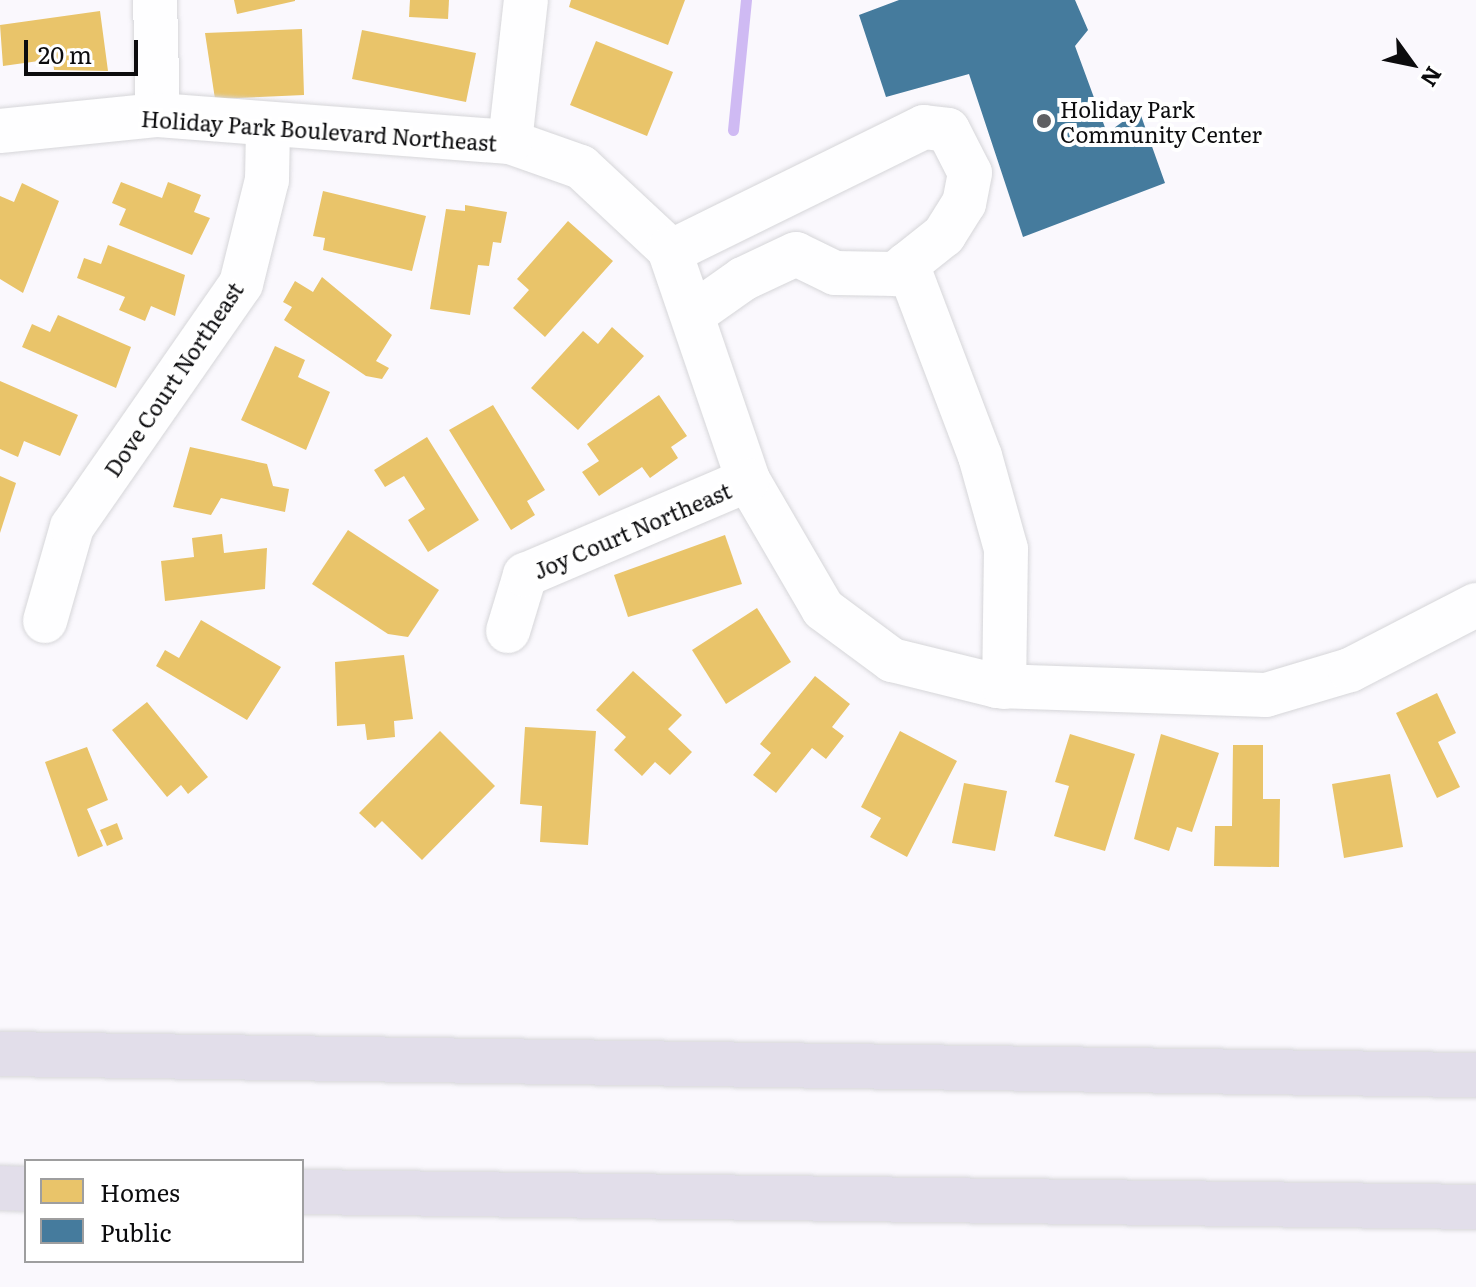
<!DOCTYPE html>
<html>
<head>
<meta charset="utf-8">
<style>
  body { margin:0 }
  #map { position:relative; width:1476px; height:1287px; overflow:hidden; background:#faf8fd; font-family:Literata,serif }
  div>[style] { position:absolute }
  [style*='--x'] { left:calc(var(--x)*1px); top:calc(var(--y)*1px); width:calc(var(--w)*1px); rotate:calc(var(--a)*1deg) }
  .homes>* { inset:0; background:#e9c46a }
  .public>* { inset:0; background:#457b9d }
  .stream>* { height:11px; margin:-5.5px; padding:0 5.5px; transform-origin:5.5px; border-radius:5.5px; background:#cfbaf3 }
  .roads { filter:drop-shadow(0 0 2px #d6d6d9) drop-shadow(0 0 2px #d6d6d9) }
  .minor>* { height:44px; margin:-22px; padding:0 22px; transform-origin:22px; border-radius:22px; background:#fefeff }
  .highway>* { height:44px; margin:-22px; padding:0 22px; transform-origin:22px; border-radius:22px; background:#e2deea }
  .dots>* { width:22px; height:22px; translate:-50% -50%; box-sizing:border-box; border:4px solid #fff; border-radius:50% }
  span { translate:-50% -50%; white-space:nowrap; text-align:center; line-height:1.15; -webkit-text-stroke:8px #fff; paint-order:stroke }
  .poi-label { font-size:22px; color:#0c0c0e }
  .left { translate:0 -50%; text-align:left }
  .street-label { font-size:22px; color:#0c0c0e }
  .legend { position:absolute; left:24px; top:1159px; width:280px; height:104px; box-sizing:border-box; background:#fff; border:2px solid #9e9e9f; margin:0; padding:10px 14px; list-style:none; font-size:24px; color:#0c0c0e }
  .legend li { display:flex; align-items:center; gap:16px; height:40px }
  .legend b { width:40px; border:2px solid #9e9e9f }
  .north { position:absolute; left:1372px; top:24px; width:80px; height:80px; -webkit-text-stroke:6px #fff; paint-order:stroke; rotate:123deg; font-size:22px; font-weight:700; line-height:32px; text-align:center; color:#0c0c0e }
  .north::after { content:''; display:block; margin:auto; width:28px; height:36px; background:#0c0c0e; clip-path:polygon(50% 0,100% 100%,50% 72%,0 100%) }
  .scale { position:absolute; left:24px; top:40px; width:114px; height:36px; box-sizing:border-box; border:4px solid #0c0c0e; border-top:0; padding-left:10px; font-size:24px; line-height:28px; white-space:nowrap; color:#0c0c0e; -webkit-text-stroke:6px #fff; paint-order:stroke }
</style>
</head>
<body>
<div id="map">
  <div class="homes">
    <div style="clip-path:polygon(234px 0,295px 0,295px 1px,237px 14px)"></div>
    <div style="clip-path:polygon(410px 0,449px 0,448px 19px,409px 17px)"></div>
    <div style="clip-path:polygon(571px 0,685px 0,668px 45px,569px 7px)"></div>
    <div style="clip-path:polygon(100px 11px,108px 71px,54px 70px,53px 59px,3px 66px,0 25px)"></div>
    <div style="clip-path:polygon(302px 29px,304px 95px,215px 99px,205px 33px)"></div>
    <div style="clip-path:polygon(362px 30px,476px 53px,466px 102px,352px 79px)"></div>
    <div style="clip-path:polygon(596px 41px,673px 72px,647px 136px,570px 105px)"></div>
    <div style="clip-path:polygon(121px 182px,162px 198px,168px 182px,201px 195px,194px 212px,210px 218px,192px 255px,119px 225px,126px 209px,112px 203px)"></div>
    <div style="clip-path:polygon(22px 183px,59px 201px,23px 293px,0 279px,0 196px,14px 202px)"></div>
    <div style="clip-path:polygon(323px 191px,426px 216px,412px 271px,323px 250px,325px 238px,313px 236px)"></div>
    <div style="clip-path:polygon(465px 205px,507px 212px,501px 243px,493px 242px,489px 266px,478px 265px,470px 315px,430px 309px,446px 209px,465px 211px)"></div>
    <div style="clip-path:polygon(568px 221px,613px 261px,545px 337px,513px 308px,529px 290px,517px 279px)"></div>
    <div style="clip-path:polygon(108px 245px,185px 275px,175px 316px,151px 306px,145px 321px,119px 310px,125px 297px,77px 278px,84px 258px,101px 264px)"></div>
    <div style="clip-path:polygon(322px 277px,392px 335px,376px 361px,389px 368px,382px 379px,366px 376px,284px 320px,292px 307px,283px 302px,295px 281px,313px 292px)"></div>
    <div style="clip-path:polygon(58px 315px,131px 347px,116px 388px,22px 347px,32px 324px,50px 332px)"></div>
    <div style="clip-path:polygon(612px 327px,644px 356px,578px 430px,531px 388px,583px 331px,598px 344px)"></div>
    <div style="clip-path:polygon(275px 346px,305px 360px,298px 377px,330px 392px,306px 450px,241px 420px)"></div>
    <div style="clip-path:polygon(0 381px,78px 415px,60px 456px,24px 441px,18px 457px,0 449px)"></div>
    <div style="clip-path:polygon(659px 395px,687px 436px,671px 447px,678px 458px,650px 478px,642px 467px,599px 496px,582px 472px,599px 461px,587px 444px)"></div>
    <div style="clip-path:polygon(493px 405px,545px 490px,527px 501px,535px 515px,511px 530px,449px 430px)"></div>
    <div style="clip-path:polygon(427px 437px,479px 520px,428px 552px,408px 520px,425px 509px,404px 476px,385px 487px,374px 470px)"></div>
    <div style="clip-path:polygon(190px 447px,267px 464px,273px 486px,289px 489px,285px 512px,221px 498px,211px 515px,173px 507px)"></div>
    <div style="clip-path:polygon(0 476px,16px 483px,0 533px)"></div>
    <div style="clip-path:polygon(348px 530px,439px 590px,408px 637px,388px 634px,312px 584px)"></div>
    <div style="clip-path:polygon(222px 534px,224px 553px,267px 548px,265px 589px,165px 601px,161px 561px,194px 557px,192px 538px)"></div>
    <div style="clip-path:polygon(725px 535px,742px 584px,628px 617px,614px 575px)"></div>
    <div style="clip-path:polygon(757px 608px,791px 662px,726px 704px,692px 650px)"></div>
    <div style="clip-path:polygon(201px 620px,281px 667px,247px 720px,156px 666px,165px 650px,179px 658px)"></div>
    <div style="clip-path:polygon(404px 655px,413px 719px,394px 721px,395px 737px,367px 740px,365px 724px,337px 726px,335px 662px)"></div>
    <div style="clip-path:polygon(633px 671px,682px 715px,668px 729px,692px 752px,670px 775px,655px 762px,642px 776px,614px 750px,626px 737px,596px 710px)"></div>
    <div style="clip-path:polygon(815px 676px,850px 704px,832px 727px,844px 736px,826px 759px,812px 748px,776px 793px,753px 775px,771px 753px,760px 744px)"></div>
    <div style="clip-path:polygon(1437px 693px,1456px 733px,1438px 742px,1460px 787px,1437px 798px,1396px 713px)"></div>
    <div style="clip-path:polygon(147px 702px,208px 777px,188px 794px,181px 785px,167px 797px,112px 730px)"></div>
    <div style="clip-path:polygon(525px 727px,596px 731px,588px 845px,540px 842px,542px 806px,520px 804px)"></div>
    <div style="clip-path:polygon(440px 731px,495px 786px,422px 860px,382px 821px,375px 828px,359px 813px)"></div>
    <div style="clip-path:polygon(900px 731px,957px 761px,907px 857px,870px 837px,881px 818px,861px 807px)"></div>
    <div style="clip-path:polygon(1070px 734px,1135px 754px,1105px 851px,1054px 836px,1069px 786px,1055px 782px)"></div>
    <div style="clip-path:polygon(1161px 734px,1219px 753px,1192px 832px,1177px 827px,1169px 851px,1134px 839px)"></div>
    <div style="clip-path:polygon(1233px 745px,1263px 745px,1263px 799px,1280px 799px,1279px 867px,1214px 866px,1215px 826px,1232px 826px)"></div>
    <div style="clip-path:polygon(87px 747px,108px 800px,87px 809px,103px 846px,78px 857px,45px 762px)"></div>
    <div style="clip-path:polygon(1390px 774px,1403px 847px,1344px 858px,1332px 784px)"></div>
    <div style="clip-path:polygon(964px 783px,1007px 791px,995px 851px,952px 843px)"></div>
    <div style="clip-path:polygon(117px 823px,123px 839px,107px 846px,100px 830px)"></div>
  </div>
  <div class="public">
    <div style="clip-path:polygon(899px 0,1075px 0,1088px 30px,1075px 46px,1107px 133px,1139px 110px,1165px 183px,1023px 237px,969px 74px,886px 97px,859px 15px)"></div>
  </div>
  <div class="stream">
    <div style="--x:733;--y:130;--w:131;--a:-84.3"></div>
  </div>
  <div class="roads">
    <div class="minor">
      <div style="--x:155;--y:0;--w:115;--a:88.5"></div>
      <div style="--x:0;--y:131;--w:159;--a:-5.8"></div>
      <div style="--x:158;--y:115;--w:353;--a:4.4"></div>
      <div style="--x:510;--y:142;--w:75;--a:19.4"></div>
      <div style="--x:581;--y:167;--w:120;--a:43"></div>
      <div style="--x:669;--y:249;--w:244;--a:71.1"></div>
      <div style="--x:748;--y:480;--w:149;--a:59.8"></div>
      <div style="--x:823;--y:609;--w:86;--a:36.5"></div>
      <div style="--x:892;--y:660;--w:108;--a:13.9"></div>
      <div style="--x:997;--y:686;--w:269;--a:1.9"></div>
      <div style="--x:1266;--y:695;--w:88;--a:-16.6"></div>
      <div style="--x:1350;--y:670;--w:142;--a:-27.3"></div>
      <div style="--x:510;--y:142;--w:143;--a:-83.6"></div>
      <div style="--x:670;--y:252;--w:283;--a:-26.2"></div>
      <div style="--x:924;--y:127;--w:24;--a:7"></div>
      <div style="--x:948;--y:130;--w:48;--a:62.9"></div>
      <div style="--x:970;--y:173;--w:31;--a:101"></div>
      <div style="--x:964;--y:203;--w:38;--a:122"></div>
      <div style="--x:944;--y:235;--w:63;--a:141.5"></div>
      <div style="--x:895;--y:274;--w:60;--a:-179"></div>
      <div style="--x:835;--y:273;--w:43;--a:-154"></div>
      <div style="--x:796;--y:254;--w:59;--a:154.7"></div>
      <div style="--x:743;--y:279;--w:62;--a:144.8"></div>
      <div style="--x:907;--y:264;--w:205;--a:69.2"></div>
      <div style="--x:980;--y:456;--w:97;--a:74.4"></div>
      <div style="--x:1006;--y:549;--w:138;--a:90.8"></div>
      <div style="--x:45;--y:621;--w:98;--a:-74"></div>
      <div style="--x:72;--y:527;--w:296;--a:-55.2"></div>
      <div style="--x:241;--y:284;--w:107;--a:-76"></div>
      <div style="--x:267;--y:180;--w:53;--a:-88.9"></div>
      <div style="--x:508;--y:631;--w:59;--a:-73.1"></div>
      <div style="--x:525;--y:575;--w:242;--a:-23.1"></div>
    </div>
    <div class="highway">
      <div style="--x:0;--y:1054;--w:1476;--a:0.82"></div>
      <div style="--x:0;--y:1188;--w:26;--a:2"></div>
      <div style="--x:302;--y:1192;--w:1174;--a:0.73"></div>
    </div>
  </div>
  <div class="dots">
    <div style="left:1044px;top:121px;background:#5f5f62"></div>
  </div>
  <div class="poi-label">
    <span class="left" style="left:1060px;top:121px">Holiday Park<br>Community Center</span>
  </div>
  <div class="street-label">
    <span style="left:319px;top:130px;rotate:4deg">Holiday Park Boulevard Northeast</span>
    <span style="left:173px;top:379px;rotate:-56deg">Dove Court Northeast</span>
    <span style="left:632px;top:530px;rotate:-23deg">Joy Court Northeast</span>
  </div>
  <ul class="legend">
  <li><b style="height:22px;background:#e9c46a"></b>Homes</li>
  <li><b style="height:22px;background:#457b9d"></b>Public</li>
  </ul>
  <div class="north">N</div>
  <div class="scale">20 m</div>
</div>
</body>
</html>
